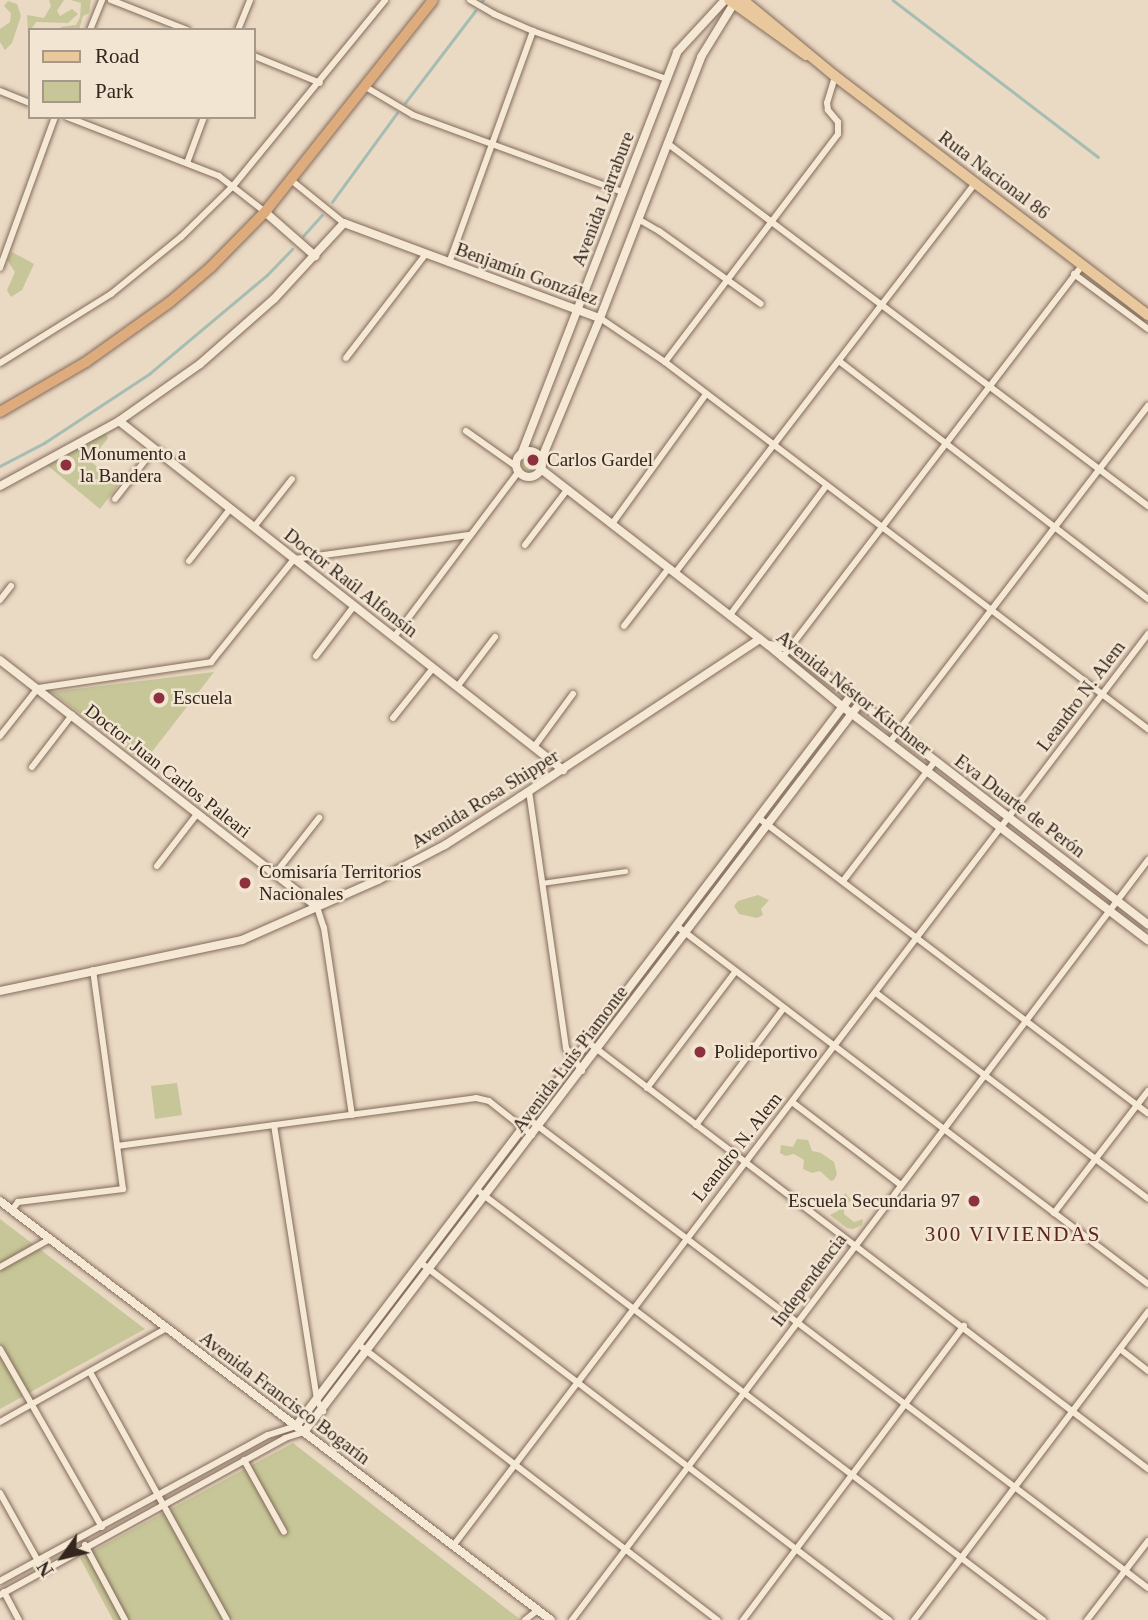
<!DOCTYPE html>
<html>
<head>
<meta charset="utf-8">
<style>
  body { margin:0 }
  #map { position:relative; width:1148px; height:1620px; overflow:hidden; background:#ead9c3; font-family:Georgia,serif }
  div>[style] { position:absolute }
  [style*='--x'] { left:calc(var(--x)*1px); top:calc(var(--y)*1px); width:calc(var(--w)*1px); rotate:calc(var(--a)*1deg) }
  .green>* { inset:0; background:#c7c698 }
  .round { border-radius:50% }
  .stream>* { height:2.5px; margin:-1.25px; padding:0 1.25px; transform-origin:1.25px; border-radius:1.25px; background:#a5bdb3 }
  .roads { filter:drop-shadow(0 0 2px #826b5b) drop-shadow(0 0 2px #826b5b) }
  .pedestrian>* { height:4.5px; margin:-2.25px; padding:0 2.25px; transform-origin:2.25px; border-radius:2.25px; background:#f5e8d5 }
  .minor>* { height:6px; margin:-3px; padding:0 3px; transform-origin:3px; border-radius:3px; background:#f5e8d5 }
  .tertiary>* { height:8px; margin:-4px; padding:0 4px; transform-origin:4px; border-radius:4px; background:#f5e8d5 }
  .tertiary>.ring { margin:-4px; padding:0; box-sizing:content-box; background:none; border:8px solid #f5e8d5; border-radius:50% }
  .primary>* { height:10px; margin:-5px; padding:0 5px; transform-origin:5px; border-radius:5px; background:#eac89e }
  .trunk>* { height:10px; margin:-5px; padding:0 5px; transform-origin:5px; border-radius:5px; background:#deab7c }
  .dots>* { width:19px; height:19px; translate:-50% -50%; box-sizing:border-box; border:4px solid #f2e5d2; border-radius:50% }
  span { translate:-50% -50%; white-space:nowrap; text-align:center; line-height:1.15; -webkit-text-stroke:5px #f2e5d2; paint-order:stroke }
  .street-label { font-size:19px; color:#34261e }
  .poi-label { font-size:19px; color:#34261e }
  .left { translate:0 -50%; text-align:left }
  .right { translate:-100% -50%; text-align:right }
  .neighbourhood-label { font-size:21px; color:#5c2621; letter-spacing:2px }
  .legend { position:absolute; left:28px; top:28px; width:228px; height:91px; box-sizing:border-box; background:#f2e5d2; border:2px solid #a6998a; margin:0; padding:9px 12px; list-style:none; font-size:21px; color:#34261e }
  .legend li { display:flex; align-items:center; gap:14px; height:35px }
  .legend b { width:35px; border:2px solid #a6998a }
  .north { position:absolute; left:28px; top:1522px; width:70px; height:70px; -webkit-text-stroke:5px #f2e5d2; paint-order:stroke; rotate:236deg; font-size:19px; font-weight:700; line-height:28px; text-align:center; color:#34261e }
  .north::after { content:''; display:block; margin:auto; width:24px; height:32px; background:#34261e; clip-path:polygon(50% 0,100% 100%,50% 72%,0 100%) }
</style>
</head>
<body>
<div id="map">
  <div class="green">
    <div style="clip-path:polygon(49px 0,64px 0,57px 11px,60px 16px,72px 9px,78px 14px,68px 23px,36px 22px,28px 34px,27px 15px,44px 18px,51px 6px)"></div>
    <div style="clip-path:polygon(71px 0,91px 0,89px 13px,83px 16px,79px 30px,59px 30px,61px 27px,76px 25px,80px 17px,81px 3px)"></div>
    <div style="clip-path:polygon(8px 1px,17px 4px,21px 16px,12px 43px,5px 50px,0 42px,0 29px,10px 22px,11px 13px,4px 6px)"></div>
    <div style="clip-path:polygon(12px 252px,34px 264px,22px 290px,11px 297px,7px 290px,15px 272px,7px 260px)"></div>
    <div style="clip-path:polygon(105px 432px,108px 438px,90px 461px,119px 484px,100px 509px,47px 465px)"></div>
    <div class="round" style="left:522px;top:454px;width:18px;height:18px"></div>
    <div style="clip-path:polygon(214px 672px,144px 762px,52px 692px)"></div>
    <div style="clip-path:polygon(758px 895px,769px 900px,761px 909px,763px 915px,757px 918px,739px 914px,734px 906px,738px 901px)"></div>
    <div style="clip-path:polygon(177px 1083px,182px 1115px,155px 1119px,151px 1086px)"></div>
    <div style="clip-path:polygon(797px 1139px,808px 1140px,812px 1151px,821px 1153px,834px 1162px,837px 1174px,834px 1180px,831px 1181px,820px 1171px,812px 1173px,803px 1169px,804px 1160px,794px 1154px,786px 1156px,780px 1153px,781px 1145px,793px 1147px)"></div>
    <div style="clip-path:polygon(845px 1193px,851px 1200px,844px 1206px,844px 1214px,854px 1222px,863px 1219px,862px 1225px,853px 1229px,847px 1228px,830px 1215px,838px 1211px)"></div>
    <div style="clip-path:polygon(0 1219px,145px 1329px,0 1409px)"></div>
    <div style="clip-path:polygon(293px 1443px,521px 1620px,113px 1620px,80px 1558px)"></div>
  </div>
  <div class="stream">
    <div style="--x:893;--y:0;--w:258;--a:37.4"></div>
    <div style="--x:482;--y:1;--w:1;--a:-45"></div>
    <div style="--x:405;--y:103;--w:116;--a:-52.7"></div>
    <div style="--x:332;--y:202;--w:110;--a:-53.9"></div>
    <div style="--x:303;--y:236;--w:28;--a:-48"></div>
    <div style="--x:0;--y:466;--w:50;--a:-27.6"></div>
    <div style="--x:44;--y:443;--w:126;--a:-33.3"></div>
    <div style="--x:149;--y:374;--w:154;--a:-40"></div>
    <div style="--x:267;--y:275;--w:36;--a:-46"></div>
  </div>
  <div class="roads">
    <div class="pedestrian">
      <div style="--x:542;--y:883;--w:84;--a:-8.2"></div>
    </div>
    <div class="minor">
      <div style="--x:111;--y:0;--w:82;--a:21.5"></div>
      <div style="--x:470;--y:0;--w:28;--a:30"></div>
      <div style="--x:494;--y:14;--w:43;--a:23.6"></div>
      <div style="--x:533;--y:31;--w:141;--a:19.8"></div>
      <div style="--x:90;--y:30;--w:32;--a:-68"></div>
      <div style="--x:238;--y:30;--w:32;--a:-68"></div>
      <div style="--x:254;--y:56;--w:71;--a:22.2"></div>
      <div style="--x:364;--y:86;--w:57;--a:30.6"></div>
      <div style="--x:413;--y:115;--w:223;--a:20.2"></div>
      <div style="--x:0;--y:91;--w:32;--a:22"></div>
      <div style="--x:67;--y:117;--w:163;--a:21.2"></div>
      <div style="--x:219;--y:176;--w:58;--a:38"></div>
      <div style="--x:667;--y:143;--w:603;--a:37.04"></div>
      <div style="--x:187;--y:163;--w:49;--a:-69.7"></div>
      <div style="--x:291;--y:180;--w:68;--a:39.1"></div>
      <div style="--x:638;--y:219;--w:24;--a:30"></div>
      <div style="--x:659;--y:231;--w:125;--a:35.6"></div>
      <div style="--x:449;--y:263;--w:247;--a:-70.1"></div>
      <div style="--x:0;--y:268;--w:161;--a:-70"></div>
      <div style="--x:1074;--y:274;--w:92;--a:36.6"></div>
      <div style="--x:600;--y:318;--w:78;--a:34.1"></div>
      <div style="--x:665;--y:362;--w:607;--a:37.23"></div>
      <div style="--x:346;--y:358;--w:130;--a:-52.5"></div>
      <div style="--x:839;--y:361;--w:390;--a:37.6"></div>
      <div style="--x:665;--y:362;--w:286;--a:-52.8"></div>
      <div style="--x:838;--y:134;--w:12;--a:-90"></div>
      <div style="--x:838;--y:122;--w:16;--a:-130"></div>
      <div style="--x:828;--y:110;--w:7;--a:-98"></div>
      <div style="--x:827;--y:103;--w:28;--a:-73"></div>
      <div style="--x:0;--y:363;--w:131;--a:-31.9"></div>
      <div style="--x:111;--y:294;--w:90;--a:-39.2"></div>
      <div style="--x:181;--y:237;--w:73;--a:-44.4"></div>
      <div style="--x:233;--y:186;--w:240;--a:-50.7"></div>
      <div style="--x:466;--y:431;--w:62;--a:35.2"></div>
      <div style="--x:115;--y:499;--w:63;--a:-52"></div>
      <div style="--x:612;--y:524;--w:160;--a:-54.1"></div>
      <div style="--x:254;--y:527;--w:61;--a:-51.6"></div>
      <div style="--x:525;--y:545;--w:69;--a:-52.6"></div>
      <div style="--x:189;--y:561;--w:66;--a:-51.7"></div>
      <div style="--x:675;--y:573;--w:492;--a:-52.4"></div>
      <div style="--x:0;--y:600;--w:18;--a:-52"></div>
      <div style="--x:730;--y:615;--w:161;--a:-53.3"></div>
      <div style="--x:624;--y:626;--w:73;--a:-52.2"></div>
      <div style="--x:394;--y:637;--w:208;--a:-53"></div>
      <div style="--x:316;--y:656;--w:63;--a:-52.8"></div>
      <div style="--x:782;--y:658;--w:494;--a:-52.6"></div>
      <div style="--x:457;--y:687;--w:63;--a:-52.8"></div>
      <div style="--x:393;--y:718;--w:64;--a:-51.3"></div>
      <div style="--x:0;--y:736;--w:61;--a:-51.6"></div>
      <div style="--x:38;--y:688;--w:175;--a:-8.5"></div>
      <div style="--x:211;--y:662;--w:132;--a:-51.1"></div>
      <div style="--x:294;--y:559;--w:177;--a:-7.8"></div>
      <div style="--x:890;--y:742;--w:424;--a:-52.5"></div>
      <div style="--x:534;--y:747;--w:66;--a:-53.7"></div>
      <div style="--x:32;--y:767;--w:66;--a:-52.4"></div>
      <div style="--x:529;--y:791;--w:260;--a:81.8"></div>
      <div style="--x:566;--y:1048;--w:28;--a:55"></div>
      <div style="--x:760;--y:819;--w:487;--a:37.2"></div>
      <div style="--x:157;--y:866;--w:66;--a:-52.4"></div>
      <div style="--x:274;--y:875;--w:73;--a:-51.7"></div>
      <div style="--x:843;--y:881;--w:151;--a:-52.5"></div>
      <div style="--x:317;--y:907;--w:22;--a:72"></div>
      <div style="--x:324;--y:928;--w:189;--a:81.5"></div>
      <div style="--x:678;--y:927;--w:590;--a:37.22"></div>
      <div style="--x:876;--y:993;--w:341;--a:37.1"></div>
      <div style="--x:589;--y:1043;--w:703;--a:37.31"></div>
      <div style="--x:647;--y:1088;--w:146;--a:-52.8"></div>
      <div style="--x:792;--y:1102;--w:137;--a:37.3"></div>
      <div style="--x:530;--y:1120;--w:775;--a:37.14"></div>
      <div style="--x:274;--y:1125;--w:278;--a:81.1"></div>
      <div style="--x:317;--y:1400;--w:13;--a:61"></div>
      <div style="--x:696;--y:1125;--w:145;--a:-53.1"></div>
      <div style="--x:117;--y:1146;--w:362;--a:-7.6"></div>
      <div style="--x:476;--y:1098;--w:13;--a:13"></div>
      <div style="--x:489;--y:1101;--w:55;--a:38.3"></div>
      <div style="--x:477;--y:1190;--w:711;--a:37.22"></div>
      <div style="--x:12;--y:1210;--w:10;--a:-53"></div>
      <div style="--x:18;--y:1202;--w:106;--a:-7.1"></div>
      <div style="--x:123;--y:1189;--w:221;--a:-97.8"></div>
      <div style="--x:1054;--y:1213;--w:154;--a:-52.4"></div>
      <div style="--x:421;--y:1263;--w:589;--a:37.34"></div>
      <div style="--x:0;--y:1267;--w:57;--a:-29.2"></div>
      <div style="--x:359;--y:1345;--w:452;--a:37.5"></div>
      <div style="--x:0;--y:1349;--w:205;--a:60.2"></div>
      <div style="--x:1120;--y:1349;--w:36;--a:38"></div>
      <div style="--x:90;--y:1372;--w:283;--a:61.1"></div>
      <div style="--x:0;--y:1422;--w:192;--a:-29.4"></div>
      <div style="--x:244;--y:1460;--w:82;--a:60.9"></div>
      <div style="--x:0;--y:1493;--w:88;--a:60.8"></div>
      <div style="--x:85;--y:1545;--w:85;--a:61.9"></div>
      <div style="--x:453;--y:1546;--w:1147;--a:-52.69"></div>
      <div style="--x:0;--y:1581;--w:305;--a:-28.6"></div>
      <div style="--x:268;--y:1435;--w:29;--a:-18"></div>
      <div style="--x:4;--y:1592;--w:32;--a:62"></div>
      <div style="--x:0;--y:1595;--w:325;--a:-28.8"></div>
      <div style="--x:285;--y:1438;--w:20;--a:-18"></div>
      <div style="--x:525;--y:1620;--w:16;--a:-38"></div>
      <div style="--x:572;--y:1620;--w:954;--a:-52.84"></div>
      <div style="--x:743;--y:1620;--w:368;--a:-53.1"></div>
      <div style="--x:914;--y:1620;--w:387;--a:-52.8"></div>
      <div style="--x:1087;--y:1620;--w:100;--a:-52.3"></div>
    </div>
    <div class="tertiary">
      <div style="--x:265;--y:212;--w:67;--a:41.3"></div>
      <div style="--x:119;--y:421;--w:565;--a:38.17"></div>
      <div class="ring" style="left:516px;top:451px;width:18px;height:18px"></div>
      <div style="--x:521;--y:455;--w:432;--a:-68.8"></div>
      <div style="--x:677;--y:52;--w:71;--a:-47.3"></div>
      <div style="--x:541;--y:460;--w:154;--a:-67.4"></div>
      <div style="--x:600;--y:318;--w:280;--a:-68.8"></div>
      <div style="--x:701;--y:57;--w:67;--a:-58.4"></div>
      <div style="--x:541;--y:469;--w:287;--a:37.8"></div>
      <div style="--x:768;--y:645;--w:97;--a:39.6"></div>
      <div style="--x:843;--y:707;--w:384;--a:37.4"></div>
      <div style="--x:0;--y:486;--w:136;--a:-28.6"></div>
      <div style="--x:119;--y:421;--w:99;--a:-35.1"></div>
      <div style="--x:200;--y:364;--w:98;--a:-41.3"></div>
      <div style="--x:274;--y:299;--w:103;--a:-47.4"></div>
      <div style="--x:344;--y:223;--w:273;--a:20.4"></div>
      <div style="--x:769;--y:645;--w:20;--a:9"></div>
      <div style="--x:789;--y:648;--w:453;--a:37.6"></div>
      <div style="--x:0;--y:660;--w:402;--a:37.9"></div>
      <div style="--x:0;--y:991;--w:247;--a:-11.9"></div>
      <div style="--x:242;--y:940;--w:149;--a:-23.8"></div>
      <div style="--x:378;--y:880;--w:76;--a:-27.6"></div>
      <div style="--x:445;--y:845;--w:89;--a:-32.6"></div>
      <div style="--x:520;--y:797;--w:287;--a:-33.4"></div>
      <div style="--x:0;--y:1201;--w:692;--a:37.25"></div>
      <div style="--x:296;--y:1426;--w:917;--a:-52.76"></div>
      <div style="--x:304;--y:1432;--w:917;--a:-52.67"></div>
    </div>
    <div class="primary">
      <div style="--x:729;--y:0;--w:95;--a:35.5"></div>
      <div style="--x:743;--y:0;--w:119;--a:39.6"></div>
      <div style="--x:835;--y:76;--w:394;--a:37.4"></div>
    </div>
    <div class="trunk">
      <div style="--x:0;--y:412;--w:99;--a:-30.2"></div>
      <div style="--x:86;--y:362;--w:103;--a:-35.5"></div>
      <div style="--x:170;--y:302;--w:54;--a:-40.5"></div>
      <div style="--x:211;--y:267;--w:77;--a:-45.5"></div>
      <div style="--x:265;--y:212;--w:270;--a:-51.6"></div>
    </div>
  </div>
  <div class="dots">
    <div style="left:533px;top:460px;background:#8c313d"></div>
    <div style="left:66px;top:465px;background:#8c313d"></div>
    <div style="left:159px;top:698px;background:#8c313d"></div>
    <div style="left:245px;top:883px;background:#8c313d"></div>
    <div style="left:700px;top:1052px;background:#8c313d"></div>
    <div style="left:974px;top:1201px;background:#8c313d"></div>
  </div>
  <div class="street-label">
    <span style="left:994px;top:175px;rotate:37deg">Ruta Nacional 86</span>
    <span style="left:603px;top:199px;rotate:-69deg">Avenida Larrabure</span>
    <span style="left:527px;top:274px;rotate:20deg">Benjamín González</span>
    <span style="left:351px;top:583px;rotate:38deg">Doctor Raúl Alfonsín</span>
    <span style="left:854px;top:693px;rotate:38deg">Avenida Néstor Kirchner</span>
    <span style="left:1081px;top:696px;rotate:-53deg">Leandro N. Alem</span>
    <span style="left:168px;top:771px;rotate:38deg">Doctor Juan Carlos Paleari</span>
    <span style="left:485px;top:799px;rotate:-32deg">Avenida Rosa Shipper</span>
    <span style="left:1020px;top:806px;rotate:37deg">Eva Duarte de Perón</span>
    <span style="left:570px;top:1059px;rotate:-53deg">Avenida Luis Piamonte</span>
    <span style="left:737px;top:1147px;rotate:-52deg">Leandro N. Alem</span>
    <span style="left:809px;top:1280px;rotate:-53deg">Independencia</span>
    <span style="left:285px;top:1398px;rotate:37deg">Avenida Francisco Bogarín</span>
  </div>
  <div class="poi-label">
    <span class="left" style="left:80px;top:465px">Monumento a<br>la Bandera</span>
    <span class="left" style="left:547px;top:460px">Carlos Gardel</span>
    <span class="left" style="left:173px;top:698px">Escuela</span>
    <span class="left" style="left:259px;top:883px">Comisaría Territorios<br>Nacionales</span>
    <span class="left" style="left:714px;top:1052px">Polideportivo</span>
    <span class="right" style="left:960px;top:1201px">Escuela Secundaria 97</span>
  </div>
  <div class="neighbourhood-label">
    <span style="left:1013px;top:1234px">300 VIVIENDAS</span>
  </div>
  <ul class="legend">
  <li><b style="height:9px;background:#eac89e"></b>Road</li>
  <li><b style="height:19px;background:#c7c698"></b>Park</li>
  </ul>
  <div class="north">N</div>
</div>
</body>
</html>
